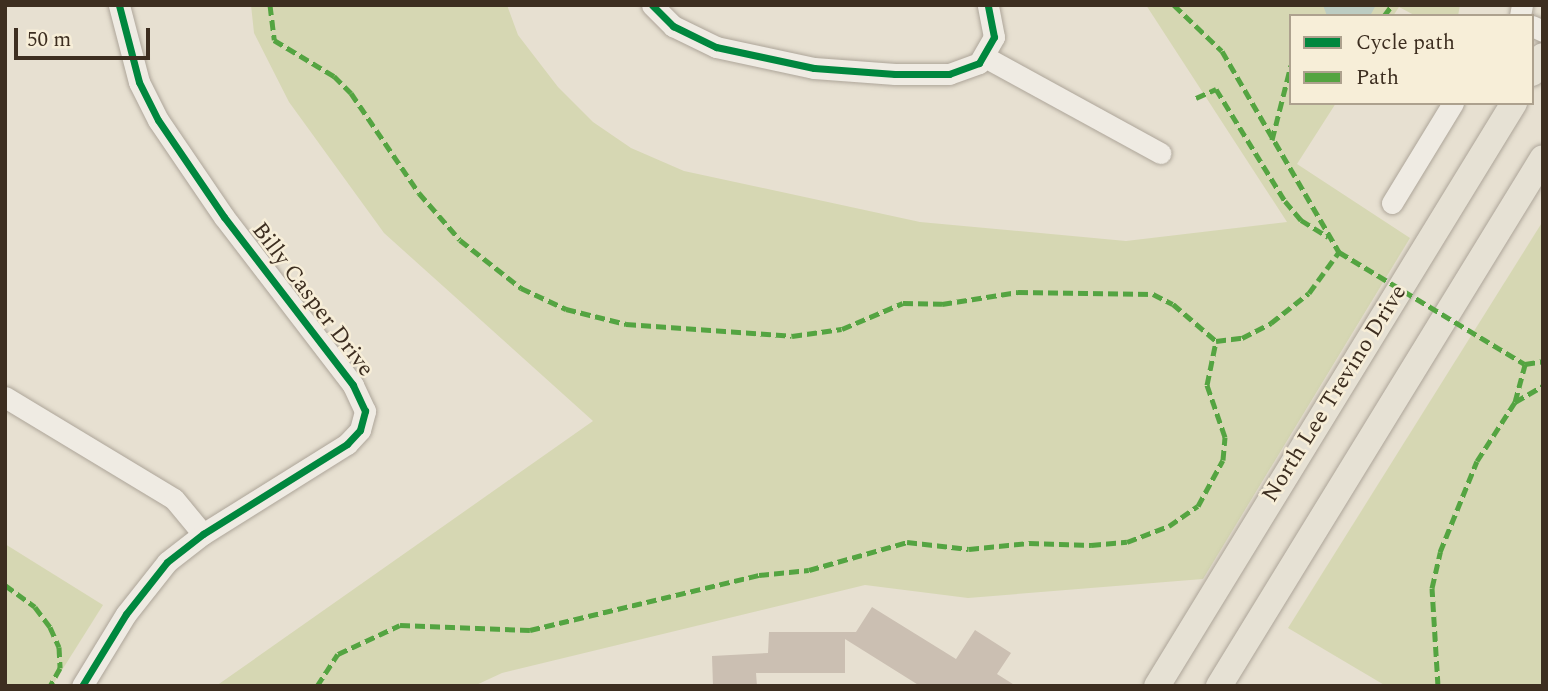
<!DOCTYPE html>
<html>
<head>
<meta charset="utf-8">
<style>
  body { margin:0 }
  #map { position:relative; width:1548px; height:691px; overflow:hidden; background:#e7e0d1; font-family:Spectral,serif }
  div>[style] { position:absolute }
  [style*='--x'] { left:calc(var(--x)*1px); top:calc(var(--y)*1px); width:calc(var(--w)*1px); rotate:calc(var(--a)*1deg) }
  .green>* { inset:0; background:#d6d7b3 }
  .water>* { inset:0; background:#bcccc2 }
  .building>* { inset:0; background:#cbbfb2 }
  .roads { filter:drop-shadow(0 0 2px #ada599) drop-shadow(0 0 2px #ada599) }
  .minor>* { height:21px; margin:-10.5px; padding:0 10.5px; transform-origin:10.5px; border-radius:10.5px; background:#efebe3 }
  .major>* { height:26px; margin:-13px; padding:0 13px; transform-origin:13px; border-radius:13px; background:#e6e1d4 }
  .quiet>* { height:5px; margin-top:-2.5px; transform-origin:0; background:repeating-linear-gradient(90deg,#54a441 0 10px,transparent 0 15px) }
  .cycleway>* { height:7px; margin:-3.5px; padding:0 3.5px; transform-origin:3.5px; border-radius:3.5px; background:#00873e }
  span { translate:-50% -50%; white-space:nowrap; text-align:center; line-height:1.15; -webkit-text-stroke:5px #f7eed8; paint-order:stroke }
  .street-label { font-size:23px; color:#3d2e20 }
  .frame { position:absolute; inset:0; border:7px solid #3d2e20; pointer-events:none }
  .legend { position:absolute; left:1289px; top:14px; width:245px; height:91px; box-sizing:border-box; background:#f7eed8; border:2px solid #ada18e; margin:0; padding:9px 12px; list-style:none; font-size:21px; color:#3d2e20 }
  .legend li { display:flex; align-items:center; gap:14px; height:35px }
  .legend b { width:35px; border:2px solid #ada18e }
  .scale { position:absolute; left:14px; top:28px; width:136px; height:32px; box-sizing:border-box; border:4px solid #3d2e20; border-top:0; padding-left:9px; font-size:21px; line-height:24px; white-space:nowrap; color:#3d2e20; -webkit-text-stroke:5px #f7eed8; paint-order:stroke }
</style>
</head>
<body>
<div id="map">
  <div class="green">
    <div style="clip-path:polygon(251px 5px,507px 5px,518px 35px,558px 87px,593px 122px,631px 148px,684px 171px,920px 222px,1126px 241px,1287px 222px,1146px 5px,1460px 5px,1458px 16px,1416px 16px,1399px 7px,1393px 16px,1291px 16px,1291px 103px,1336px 103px,1297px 164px,1410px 238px,1203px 579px,968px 598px,865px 585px,502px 673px,474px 686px,216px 686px,593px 421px,384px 233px,289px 102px,254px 33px)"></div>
    <div style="clip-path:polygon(1543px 221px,1543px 686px,1386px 686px,1288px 628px)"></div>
    <div style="clip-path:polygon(5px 544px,103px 605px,52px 686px,5px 686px)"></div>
  </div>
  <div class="water">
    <div style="clip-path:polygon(1323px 5px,1376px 5px,1370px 16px,1327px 16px)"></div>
  </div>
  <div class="building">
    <div style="clip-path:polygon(872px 607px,956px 659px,975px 630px,1011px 653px,997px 674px,1016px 686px,920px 686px,845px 639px,845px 673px,756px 673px,757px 686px,713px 686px,712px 656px,768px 653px,769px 632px,856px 632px)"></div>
  </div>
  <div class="roads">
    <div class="minor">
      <div style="--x:652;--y:5;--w:30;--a:45"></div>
      <div style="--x:673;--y:26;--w:48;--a:26"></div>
      <div style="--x:716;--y:47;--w:100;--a:12.1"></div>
      <div style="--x:814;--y:68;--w:81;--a:4.2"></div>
      <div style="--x:895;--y:74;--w:54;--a:0"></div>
      <div style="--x:949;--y:74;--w:32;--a:-20"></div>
      <div style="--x:979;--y:63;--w:30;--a:-60"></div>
      <div style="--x:994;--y:37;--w:33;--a:-101"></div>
      <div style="--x:1520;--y:16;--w:11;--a:-80"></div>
      <div style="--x:1532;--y:26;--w:12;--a:24"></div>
      <div style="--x:985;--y:57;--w:200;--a:28.7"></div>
      <div style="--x:1392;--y:203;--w:117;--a:-58.6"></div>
      <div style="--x:5;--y:397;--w:197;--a:31.1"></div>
      <div style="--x:174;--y:499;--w:45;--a:50.4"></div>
      <div style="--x:82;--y:686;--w:84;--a:-58.6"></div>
      <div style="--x:126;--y:614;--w:66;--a:-51.7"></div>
      <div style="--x:167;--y:562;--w:46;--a:-37.9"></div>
      <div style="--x:203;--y:534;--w:170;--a:-32"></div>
      <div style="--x:347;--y:444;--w:19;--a:-47"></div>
      <div style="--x:360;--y:430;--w:20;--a:-75"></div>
      <div style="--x:365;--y:411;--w:29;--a:-115"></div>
      <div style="--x:353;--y:385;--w:212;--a:-127.5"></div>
      <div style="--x:224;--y:217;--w:117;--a:-124.2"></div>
      <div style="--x:158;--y:120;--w:42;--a:-116.6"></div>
      <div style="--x:139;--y:82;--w:80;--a:-104.6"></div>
    </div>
    <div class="major">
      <div style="--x:1532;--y:73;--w:20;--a:-57"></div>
      <div style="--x:1157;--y:686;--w:684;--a:-58.52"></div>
      <div style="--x:1219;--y:686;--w:619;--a:-58.47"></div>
    </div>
  </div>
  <div class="quiet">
    <div style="--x:270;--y:5;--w:35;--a:83"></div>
    <div style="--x:274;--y:40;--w:70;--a:31"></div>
    <div style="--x:334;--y:76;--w:24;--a:45"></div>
    <div style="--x:351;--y:93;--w:121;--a:55.8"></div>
    <div style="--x:419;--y:193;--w:62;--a:48.9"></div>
    <div style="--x:460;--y:240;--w:78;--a:38.2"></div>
    <div style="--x:521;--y:288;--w:50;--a:25"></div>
    <div style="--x:566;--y:309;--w:62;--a:14"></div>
    <div style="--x:626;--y:324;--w:166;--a:4.1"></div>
    <div style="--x:792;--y:336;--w:50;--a:-8"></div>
    <div style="--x:842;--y:329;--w:66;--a:-23.1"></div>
    <div style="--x:903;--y:303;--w:39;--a:1"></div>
    <div style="--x:942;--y:304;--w:77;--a:-9"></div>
    <div style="--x:1018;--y:292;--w:135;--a:0.8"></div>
    <div style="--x:1153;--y:294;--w:22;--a:27"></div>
    <div style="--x:1173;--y:304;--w:57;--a:40.7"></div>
    <div style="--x:1216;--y:341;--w:26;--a:-7"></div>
    <div style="--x:1242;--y:338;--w:33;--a:-27"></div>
    <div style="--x:1271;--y:323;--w:48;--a:-38.3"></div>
    <div style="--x:1309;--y:293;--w:51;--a:-53.8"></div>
    <div style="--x:1174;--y:5;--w:66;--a:43.8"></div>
    <div style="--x:1222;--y:51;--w:233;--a:59.8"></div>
    <div style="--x:1339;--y:252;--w:217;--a:31.1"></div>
    <div style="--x:1384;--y:16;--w:14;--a:-54"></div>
    <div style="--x:1196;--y:98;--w:22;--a:-24"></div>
    <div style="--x:1216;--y:89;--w:132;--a:58.4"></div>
    <div style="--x:1285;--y:201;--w:25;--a:50"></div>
    <div style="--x:1301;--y:220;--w:32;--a:32"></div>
    <div style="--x:1272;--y:140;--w:77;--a:-75.8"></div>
    <div style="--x:1515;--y:402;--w:32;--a:-30"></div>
    <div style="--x:5;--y:585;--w:37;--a:36"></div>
    <div style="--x:35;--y:607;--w:25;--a:53"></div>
    <div style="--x:50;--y:627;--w:22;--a:66"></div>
    <div style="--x:59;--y:647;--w:21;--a:87"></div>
    <div style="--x:60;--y:668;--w:21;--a:119"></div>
    <div style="--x:317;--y:686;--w:38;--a:-57"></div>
    <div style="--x:338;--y:654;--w:68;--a:-25.1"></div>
    <div style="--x:400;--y:625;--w:130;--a:2.2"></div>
    <div style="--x:530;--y:630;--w:236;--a:-13.5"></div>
    <div style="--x:759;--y:575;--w:50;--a:-5.7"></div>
    <div style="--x:809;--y:570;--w:102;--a:-15.9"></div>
    <div style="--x:907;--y:542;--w:62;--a:6.4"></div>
    <div style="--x:969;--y:549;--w:60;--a:-5.7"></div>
    <div style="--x:1029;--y:543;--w:62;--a:1.8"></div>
    <div style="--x:1091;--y:545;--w:36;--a:-5"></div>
    <div style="--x:1127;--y:542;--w:45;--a:-20.9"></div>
    <div style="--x:1169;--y:526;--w:35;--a:-35"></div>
    <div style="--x:1198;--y:506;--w:52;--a:-61.5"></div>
    <div style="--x:1223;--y:460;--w:23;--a:-85"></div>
    <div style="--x:1225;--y:437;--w:55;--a:-109.1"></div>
    <div style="--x:1207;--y:385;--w:45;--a:-78.4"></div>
    <div style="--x:1438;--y:686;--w:98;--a:-93.5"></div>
    <div style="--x:1432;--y:588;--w:37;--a:-77"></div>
    <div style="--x:1440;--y:552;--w:98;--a:-67.9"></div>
    <div style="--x:1477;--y:461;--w:70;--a:-57.2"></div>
    <div style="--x:1515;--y:402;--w:39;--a:-75"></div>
    <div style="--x:1525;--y:364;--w:18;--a:-9"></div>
  </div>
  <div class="cycleway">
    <div style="--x:652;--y:5;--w:30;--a:45"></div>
    <div style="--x:673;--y:26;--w:48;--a:26"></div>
    <div style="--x:716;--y:47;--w:100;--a:12.1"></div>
    <div style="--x:814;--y:68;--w:81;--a:4.2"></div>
    <div style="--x:895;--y:74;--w:54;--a:0"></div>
    <div style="--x:949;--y:74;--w:32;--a:-20"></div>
    <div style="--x:979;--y:63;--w:30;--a:-60"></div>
    <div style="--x:994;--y:37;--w:33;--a:-101"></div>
    <div style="--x:82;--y:686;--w:84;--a:-58.6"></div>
    <div style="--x:126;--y:614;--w:66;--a:-51.7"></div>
    <div style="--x:167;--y:562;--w:46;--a:-37.9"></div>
    <div style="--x:203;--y:534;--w:170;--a:-32"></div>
    <div style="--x:347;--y:444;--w:19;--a:-47"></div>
    <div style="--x:360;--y:430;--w:20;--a:-75"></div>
    <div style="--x:365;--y:411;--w:29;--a:-115"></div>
    <div style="--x:353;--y:385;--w:212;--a:-127.5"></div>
    <div style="--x:224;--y:217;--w:117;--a:-124.2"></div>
    <div style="--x:158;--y:120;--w:42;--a:-116.6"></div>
    <div style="--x:139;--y:82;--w:80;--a:-104.6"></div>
  </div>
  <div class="street-label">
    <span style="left:312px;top:300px;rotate:53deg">Billy Casper Drive</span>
    <span style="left:1335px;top:394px;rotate:-58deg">North Lee Trevino Drive</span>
  </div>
  <div class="frame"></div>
  <ul class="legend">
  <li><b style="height:9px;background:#00873e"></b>Cycle path</li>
  <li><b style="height:9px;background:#54a441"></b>Path</li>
  </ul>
  <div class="scale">50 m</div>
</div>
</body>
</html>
